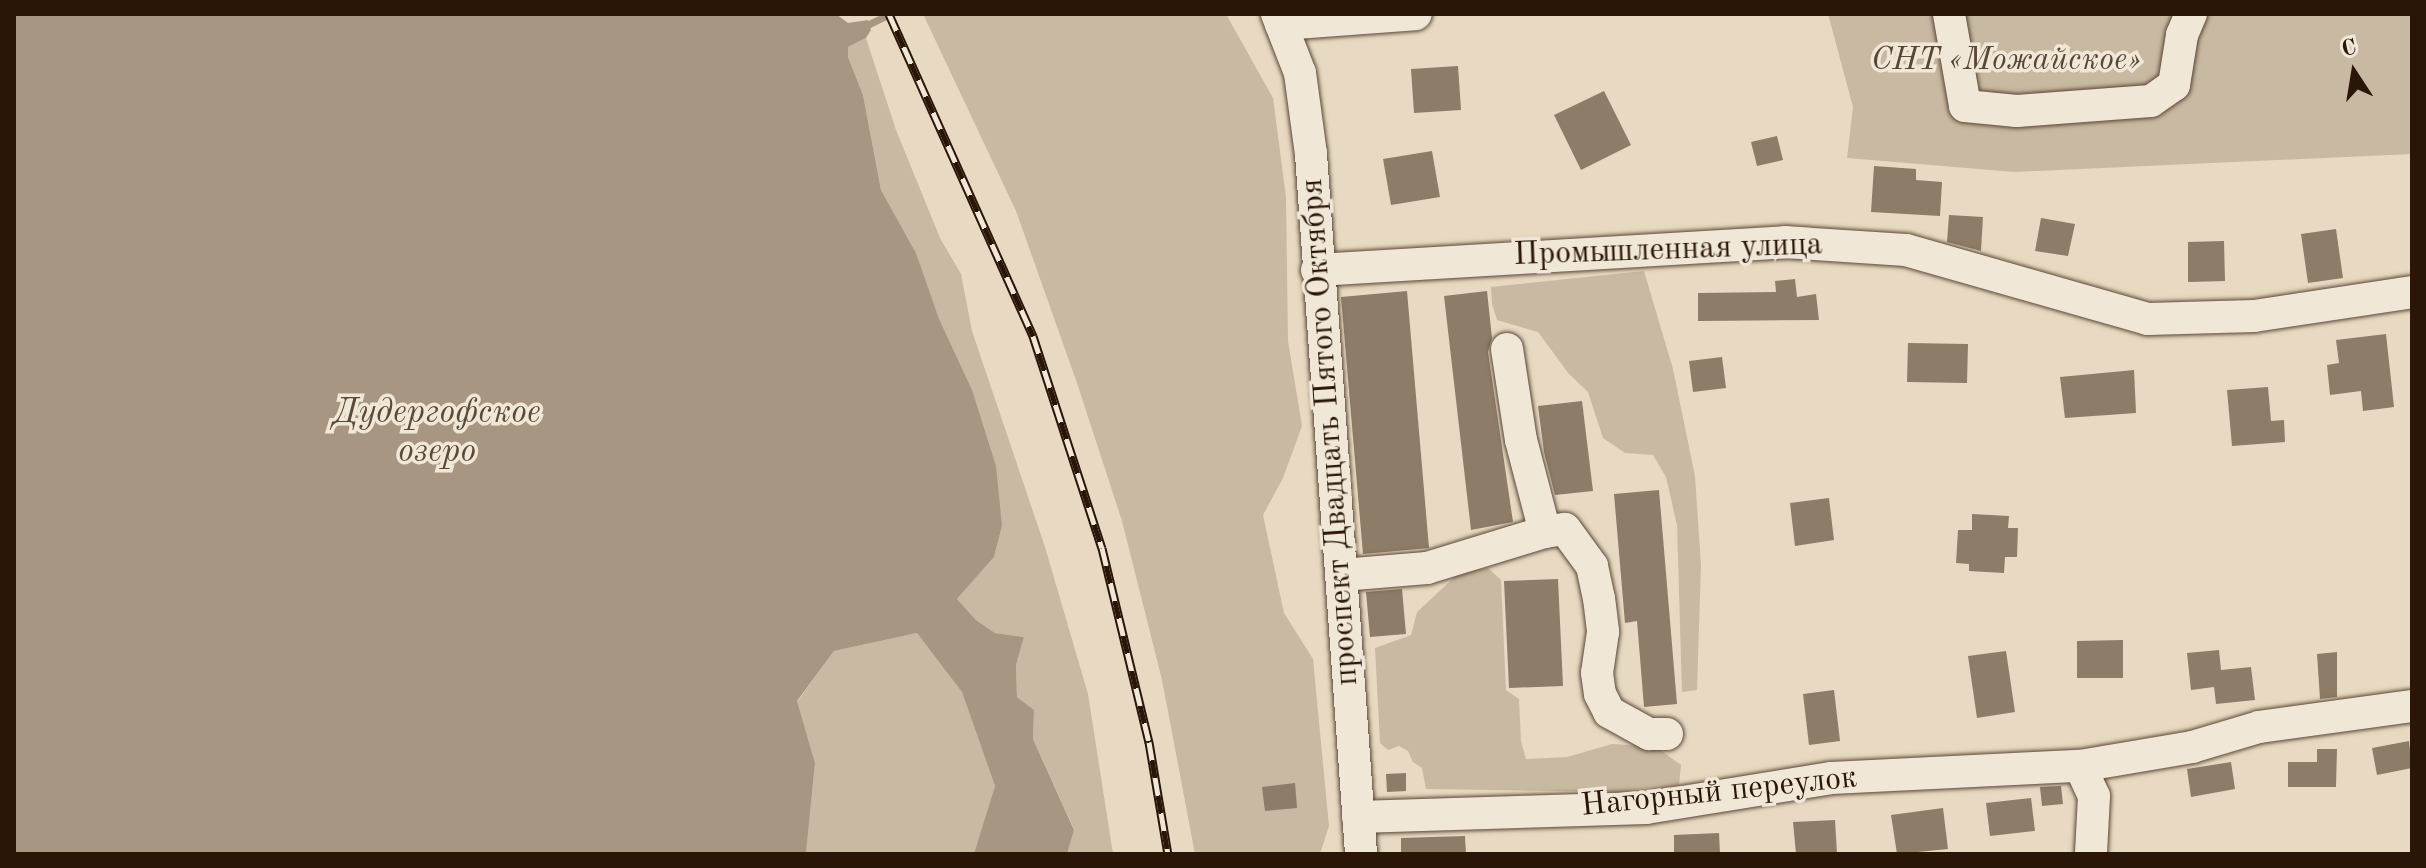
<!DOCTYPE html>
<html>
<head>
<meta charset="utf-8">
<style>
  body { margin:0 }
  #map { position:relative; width:2426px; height:868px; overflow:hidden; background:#e8dac2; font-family:"Old Standard TT",serif }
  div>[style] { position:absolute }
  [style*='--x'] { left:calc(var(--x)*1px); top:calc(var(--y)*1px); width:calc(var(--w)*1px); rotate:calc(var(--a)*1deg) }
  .green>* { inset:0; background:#c8b9a2 }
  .water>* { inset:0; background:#a79782 }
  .stream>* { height:7px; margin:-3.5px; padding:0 3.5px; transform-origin:3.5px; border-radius:3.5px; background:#a79782 }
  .building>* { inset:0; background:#8c7c68 }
  .roads { filter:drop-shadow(0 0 2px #594736) drop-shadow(0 0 2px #594736) }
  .minor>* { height:32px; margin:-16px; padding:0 16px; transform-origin:16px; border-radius:16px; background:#f0e7d7 }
  .rail>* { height:9px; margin-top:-4.5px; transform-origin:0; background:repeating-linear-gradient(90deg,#f0e7d7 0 18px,#291607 0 36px); box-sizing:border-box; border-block:2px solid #291607 }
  span { translate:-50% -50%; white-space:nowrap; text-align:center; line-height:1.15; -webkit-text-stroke:7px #f0e7d7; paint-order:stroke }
  .park-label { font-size:32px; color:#594736; font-style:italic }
  .street-label { font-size:32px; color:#291607 }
  .water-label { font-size:34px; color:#5b4a38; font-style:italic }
  .frame { position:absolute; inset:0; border:16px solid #291607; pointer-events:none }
  .north { position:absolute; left:2314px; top:32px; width:80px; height:80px; -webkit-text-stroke:6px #f0e7d7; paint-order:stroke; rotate:348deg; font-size:22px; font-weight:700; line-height:32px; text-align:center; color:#291607 }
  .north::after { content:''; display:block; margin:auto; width:28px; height:36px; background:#291607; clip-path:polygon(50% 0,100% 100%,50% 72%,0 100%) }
</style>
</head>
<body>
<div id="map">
  <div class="green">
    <div style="clip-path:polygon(923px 14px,1226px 14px,1273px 98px,1286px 197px,1288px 341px,1302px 426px,1283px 478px,1263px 515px,1284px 613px,1313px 659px,1329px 826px,1320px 854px,1195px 854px,1162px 680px,1122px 521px,1077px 383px,1016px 211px)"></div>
    <div style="clip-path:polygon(1828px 14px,2412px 14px,2412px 154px,2014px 172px,1847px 158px,1853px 107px)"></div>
    <div style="clip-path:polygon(866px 38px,896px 130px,940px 238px,961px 274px,972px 331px,1045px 547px,1088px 694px,1113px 854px,1067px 854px,1074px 829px,1033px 739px,1034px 710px,1017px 697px,1016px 665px,1024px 637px,995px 633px,976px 620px,957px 599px,994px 557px,1002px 526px,916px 253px,881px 190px,863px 95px,848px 57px,848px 47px)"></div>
    <div style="clip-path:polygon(1644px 271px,1673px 369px,1695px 476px,1701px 565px,1697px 690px,1682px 692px,1677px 525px,1666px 477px,1653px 455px,1625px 453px,1603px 438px,1588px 392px,1569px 374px,1538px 332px,1497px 320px,1492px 304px,1491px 287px)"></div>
    <div style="clip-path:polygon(1488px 568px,1501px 580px,1506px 690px,1519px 699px,1521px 741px,1526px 759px,1567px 757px,1612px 744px,1656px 747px,1681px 765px,1679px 786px,1631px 792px,1426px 789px,1422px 768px,1413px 762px,1408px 751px,1399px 746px,1388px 750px,1380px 743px,1375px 648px,1411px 635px,1417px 612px,1459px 573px)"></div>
    <div style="clip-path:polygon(917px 633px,962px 691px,995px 786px,976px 852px,806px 854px,815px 763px,797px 702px,834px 651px)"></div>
  </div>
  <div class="water">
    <div style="clip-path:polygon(14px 14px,836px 14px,848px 23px,868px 20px,871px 30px,866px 38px,848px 47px,848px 57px,863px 95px,881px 190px,916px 253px,939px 319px,972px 390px,996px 466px,1002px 526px,994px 557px,957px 599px,976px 620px,995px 633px,1024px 637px,1016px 665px,1017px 697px,1034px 710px,1033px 739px,1074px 830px,1067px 854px,974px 854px,995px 786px,962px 692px,917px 633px,834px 651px,797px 701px,815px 763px,806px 854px,14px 854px)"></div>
  </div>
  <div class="stream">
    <div style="--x:863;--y:27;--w:30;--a:-26"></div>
  </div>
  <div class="building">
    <div style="clip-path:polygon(1458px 66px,1461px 110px,1414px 113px,1411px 69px)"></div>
    <div style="clip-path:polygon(1604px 91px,1631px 145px,1581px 170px,1554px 115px)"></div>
    <div style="clip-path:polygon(1777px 136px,1783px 160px,1757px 166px,1751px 142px)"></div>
    <div style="clip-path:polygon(1432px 151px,1440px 197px,1391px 205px,1383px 159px)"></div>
    <div style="clip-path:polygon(1874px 166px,1916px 169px,1916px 180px,1942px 182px,1940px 216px,1871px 212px)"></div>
    <div style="clip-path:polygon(1949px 215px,1983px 217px,1981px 251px,1947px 242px)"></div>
    <div style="clip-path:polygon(2041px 218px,2075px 224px,2068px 256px,2035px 251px)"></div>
    <div style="clip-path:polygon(2336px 229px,2343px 278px,2308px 283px,2301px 234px)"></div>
    <div style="clip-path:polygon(2224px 241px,2225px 281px,2188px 282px,2188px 242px)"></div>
    <div style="clip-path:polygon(1795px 279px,1797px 297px,1816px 294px,1819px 320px,1698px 321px,1698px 293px,1776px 292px,1775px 281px)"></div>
    <div style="clip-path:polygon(1407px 291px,1429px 548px,1363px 554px,1341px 297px)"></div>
    <div style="clip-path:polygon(1487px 291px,1492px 338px,1488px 352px,1513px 522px,1471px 530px,1444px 296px)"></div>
    <div style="clip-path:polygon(2386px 334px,2394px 407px,2363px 411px,2361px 391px,2330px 395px,2327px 365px,2339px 363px,2336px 340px)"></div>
    <div style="clip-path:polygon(1908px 343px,1968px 344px,1967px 383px,1907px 382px)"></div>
    <div style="clip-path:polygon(1722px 357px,1726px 388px,1693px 392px,1689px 361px)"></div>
    <div style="clip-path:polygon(2134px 370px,2136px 413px,2065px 418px,2060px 377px)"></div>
    <div style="clip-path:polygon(2268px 387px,2271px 421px,2284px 420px,2285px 442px,2232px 446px,2227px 390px)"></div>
    <div style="clip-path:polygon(1582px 401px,1593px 491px,1555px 495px,1544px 452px,1538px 406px)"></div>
    <div style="clip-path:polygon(1659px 490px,1677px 704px,1644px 707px,1637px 621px,1625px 623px,1614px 494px)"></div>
    <div style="clip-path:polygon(1829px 498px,1834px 540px,1795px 546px,1790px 503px)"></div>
    <div style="clip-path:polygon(1972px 514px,2009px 516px,2008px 528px,2018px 528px,2017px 557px,2005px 557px,2004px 573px,1969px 571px,1969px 564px,1956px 563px,1958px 530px,1972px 530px)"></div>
    <div style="clip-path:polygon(1558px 579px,1563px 686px,1509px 688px,1504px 581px)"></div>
    <div style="clip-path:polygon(1402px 589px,1406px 634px,1370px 637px,1366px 592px)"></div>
    <div style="clip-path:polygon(2123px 640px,2123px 678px,2077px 678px,2077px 641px)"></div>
    <div style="clip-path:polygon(2219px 650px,2221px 670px,2251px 667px,2255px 700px,2216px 704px,2214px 687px,2191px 690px,2187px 653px)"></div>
    <div style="clip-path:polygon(2006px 651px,2015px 712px,1977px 718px,1968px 656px)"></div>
    <div style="clip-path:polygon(2337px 652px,2337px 697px,2320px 699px,2317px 654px)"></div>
    <div style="clip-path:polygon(1834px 690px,1840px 741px,1809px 745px,1803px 694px)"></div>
    <div style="clip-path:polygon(2409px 741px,2412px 768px,2377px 775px,2372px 748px)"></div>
    <div style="clip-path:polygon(2317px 749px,2337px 749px,2336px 787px,2288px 787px,2288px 762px,2317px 762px)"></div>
    <div style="clip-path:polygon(2231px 762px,2235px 789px,2191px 797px,2187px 769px)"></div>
    <div style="clip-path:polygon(1406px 773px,1406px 791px,1387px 792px,1386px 774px)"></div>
    <div style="clip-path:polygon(1295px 783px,1297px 808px,1265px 811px,1262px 787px)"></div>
    <div style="clip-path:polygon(2061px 786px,2063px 804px,2042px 806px,2040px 787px)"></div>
    <div style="clip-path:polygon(2031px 798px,2035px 831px,1990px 836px,1986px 803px)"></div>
    <div style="clip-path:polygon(1943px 808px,1948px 849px,1897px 854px,1891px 815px)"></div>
    <div style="clip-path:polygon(1835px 820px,1837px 854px,1796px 854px,1793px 822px)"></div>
    <div style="clip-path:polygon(1719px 833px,1720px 854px,1674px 854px,1674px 835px)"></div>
    <div style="clip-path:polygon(1465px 836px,1466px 854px,1401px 854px,1401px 838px)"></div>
  </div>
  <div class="roads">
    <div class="minor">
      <div style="--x:1277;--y:14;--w:63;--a:68.7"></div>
      <div style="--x:1300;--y:73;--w:82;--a:82.3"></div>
      <div style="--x:1311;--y:154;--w:702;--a:85.91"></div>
      <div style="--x:1949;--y:14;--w:93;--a:80.1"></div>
      <div style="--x:1965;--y:106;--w:52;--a:5.5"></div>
      <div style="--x:2017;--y:111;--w:134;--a:-4.3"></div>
      <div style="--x:2151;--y:101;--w:28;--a:-35"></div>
      <div style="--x:2174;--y:85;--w:51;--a:-80.9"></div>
      <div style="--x:2182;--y:35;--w:23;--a:-67"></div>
      <div style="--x:1281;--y:24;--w:135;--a:-4.2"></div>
      <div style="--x:1317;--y:270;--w:469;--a:-3.4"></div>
      <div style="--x:1785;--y:242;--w:121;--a:3.8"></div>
      <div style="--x:1906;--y:250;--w:252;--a:15.9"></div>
      <div style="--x:2148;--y:319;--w:106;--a:-1.6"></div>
      <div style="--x:2254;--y:316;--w:160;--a:-8.6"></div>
      <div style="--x:1507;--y:349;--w:92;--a:81.3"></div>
      <div style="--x:1521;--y:440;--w:95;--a:75.4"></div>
      <div style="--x:1342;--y:575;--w:85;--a:-4.7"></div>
      <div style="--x:1427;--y:568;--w:123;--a:-17"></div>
      <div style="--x:1545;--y:532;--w:20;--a:-9"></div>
      <div style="--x:1565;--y:529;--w:46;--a:53.9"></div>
      <div style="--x:1592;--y:566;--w:33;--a:78"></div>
      <div style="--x:1599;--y:598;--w:34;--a:83"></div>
      <div style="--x:1603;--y:632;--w:41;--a:98.3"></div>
      <div style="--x:1597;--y:673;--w:21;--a:82"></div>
      <div style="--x:1600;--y:694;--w:20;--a:63"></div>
      <div style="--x:1609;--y:712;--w:46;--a:28.8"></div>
      <div style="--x:1649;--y:734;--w:18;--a:0"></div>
      <div style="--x:2080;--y:766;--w:33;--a:65"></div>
      <div style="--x:2094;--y:796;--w:58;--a:93"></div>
      <div style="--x:1358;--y:817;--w:288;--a:-1.8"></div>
      <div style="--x:1646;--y:808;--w:187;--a:-9.2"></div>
      <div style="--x:1831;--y:778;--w:249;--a:-2.8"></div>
      <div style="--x:2080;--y:766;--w:114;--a:-9.6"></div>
      <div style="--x:2192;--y:747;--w:70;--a:-16.6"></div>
      <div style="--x:2259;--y:727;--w:154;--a:-7.8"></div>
    </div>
  </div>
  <div class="rail">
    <div style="--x:889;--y:14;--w:353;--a:65.9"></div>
    <div style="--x:1033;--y:336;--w:223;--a:72"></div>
    <div style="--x:1102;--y:548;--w:200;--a:76.4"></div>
    <div style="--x:1149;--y:742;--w:114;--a:80.4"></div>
  </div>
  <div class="park-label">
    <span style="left:2006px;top:61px">СНТ «Можайское»</span>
  </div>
  <div class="street-label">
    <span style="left:1668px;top:251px;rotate:-2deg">Промышленная улица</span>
    <span style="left:1331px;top:432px;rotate:-94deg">проспект Двадцать Пятого Октября</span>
    <span style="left:1719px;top:793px;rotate:-6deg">Нагорный переулок</span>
  </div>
  <div class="water-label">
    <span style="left:437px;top:433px">Дудергофское<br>озеро</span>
  </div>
  <div class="frame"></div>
  <div class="north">С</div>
</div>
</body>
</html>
